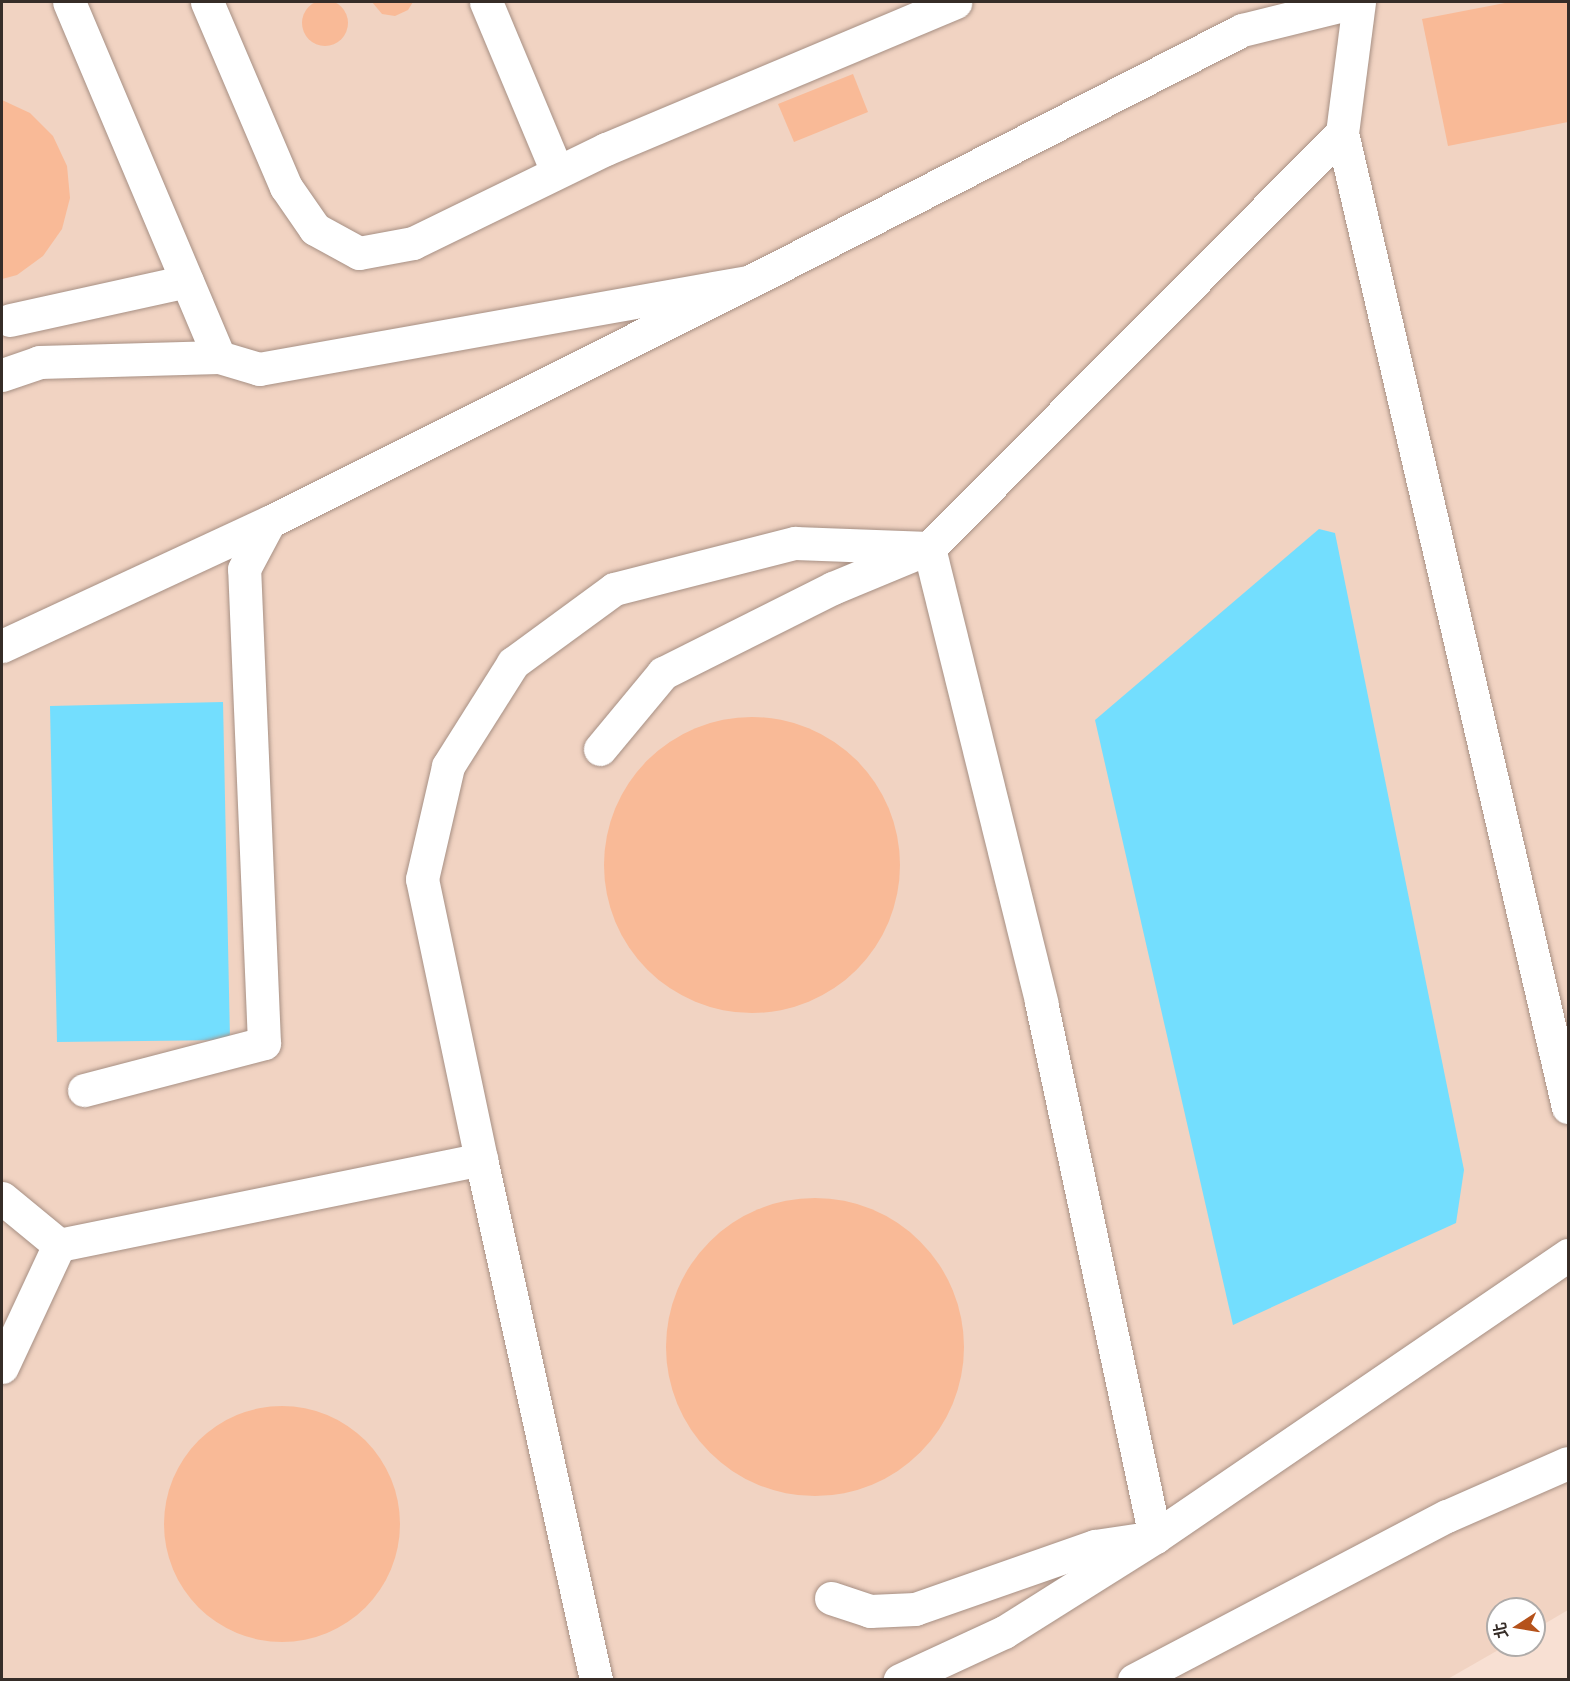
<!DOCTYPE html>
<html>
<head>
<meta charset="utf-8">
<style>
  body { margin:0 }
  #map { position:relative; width:1570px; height:1681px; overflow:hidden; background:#f8e0d3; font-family:"PT Sans Narrow","Noto Sans TC",sans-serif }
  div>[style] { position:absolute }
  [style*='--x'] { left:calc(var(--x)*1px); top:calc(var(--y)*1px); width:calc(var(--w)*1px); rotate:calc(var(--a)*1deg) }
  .built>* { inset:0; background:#f1d3c2 }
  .water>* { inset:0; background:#73defe }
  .building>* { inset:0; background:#f9ba97 }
  .round { border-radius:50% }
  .roads { filter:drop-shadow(0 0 2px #a79084) drop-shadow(0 0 2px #a79084) }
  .minor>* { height:33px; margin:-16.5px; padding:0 16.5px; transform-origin:16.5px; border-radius:16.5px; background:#fff }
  span { translate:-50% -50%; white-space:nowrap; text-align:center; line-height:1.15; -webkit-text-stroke:4.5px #fff; paint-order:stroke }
  .frame { position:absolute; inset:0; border:3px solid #362d28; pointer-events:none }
  .north { position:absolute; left:1486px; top:1597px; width:60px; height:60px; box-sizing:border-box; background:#fff; border:2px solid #afaba9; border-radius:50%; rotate:258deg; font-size:16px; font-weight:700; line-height:24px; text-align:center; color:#362d28 }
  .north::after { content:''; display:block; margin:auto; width:21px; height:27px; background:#b5521b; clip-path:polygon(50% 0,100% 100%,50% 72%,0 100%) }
</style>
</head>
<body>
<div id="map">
  <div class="built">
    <div style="clip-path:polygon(2px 2px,1568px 2px,1568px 1610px,1534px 1630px,1534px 1609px,1498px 1609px,1498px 1645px,1507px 1645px,1446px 1680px,2px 1680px)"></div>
  </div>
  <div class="water">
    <div style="clip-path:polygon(1319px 529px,1335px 533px,1464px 1170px,1456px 1223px,1233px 1325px,1095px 720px)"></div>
    <div style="clip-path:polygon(223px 702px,230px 1040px,57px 1042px,50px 706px)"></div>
  </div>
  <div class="building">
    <div class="round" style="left:302px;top:0;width:46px;height:46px"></div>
    <div style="clip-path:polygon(372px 2px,413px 2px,408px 10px,395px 16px,382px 14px)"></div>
    <div style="clip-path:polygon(1510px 2px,1568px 2px,1568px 122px,1448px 146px,1422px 19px)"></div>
    <div style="clip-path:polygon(853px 74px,868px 112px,794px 142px,778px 104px)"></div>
    <div style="clip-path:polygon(2px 100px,30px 113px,53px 136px,67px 166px,70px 198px,62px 229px,43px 256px,17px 275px,2px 279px)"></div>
    <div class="round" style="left:604px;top:717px;width:296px;height:296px"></div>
    <div class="round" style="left:666px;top:1198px;width:298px;height:298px"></div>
    <div class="round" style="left:164px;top:1406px;width:236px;height:236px"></div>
  </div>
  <div class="roads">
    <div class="minor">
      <div style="--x:207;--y:2;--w:201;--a:66.9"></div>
      <div style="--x:286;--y:187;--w:51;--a:55.4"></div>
      <div style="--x:315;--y:229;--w:50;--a:28.6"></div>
      <div style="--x:359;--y:253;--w:55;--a:-10.5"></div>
      <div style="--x:413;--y:243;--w:215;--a:-26"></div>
      <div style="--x:606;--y:149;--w:379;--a:-22.8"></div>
      <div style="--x:486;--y:2;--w:184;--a:67.3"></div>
      <div style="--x:1359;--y:2;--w:132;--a:97.4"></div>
      <div style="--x:1342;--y:133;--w:1000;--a:76.94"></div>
      <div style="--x:10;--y:320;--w:181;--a:-12.4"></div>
      <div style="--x:219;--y:357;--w:42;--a:16.7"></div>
      <div style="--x:259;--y:369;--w:498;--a:-10.1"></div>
      <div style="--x:749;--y:282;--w:554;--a:-27.07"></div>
      <div style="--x:1242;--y:30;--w:116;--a:-13.9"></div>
      <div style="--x:2;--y:375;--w:39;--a:-19"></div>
      <div style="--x:39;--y:362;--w:180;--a:-1.6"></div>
      <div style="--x:219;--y:357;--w:385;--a:-112.9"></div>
      <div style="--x:2;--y:646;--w:294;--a:-24.9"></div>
      <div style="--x:600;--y:749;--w:99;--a:-50.3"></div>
      <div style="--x:663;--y:673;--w:190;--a:-26.6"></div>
      <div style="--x:833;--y:588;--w:104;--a:-22.6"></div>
      <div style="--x:929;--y:548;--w:585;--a:-45.14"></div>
      <div style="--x:84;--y:1090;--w:186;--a:-14.6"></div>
      <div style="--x:264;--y:1043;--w:474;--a:-92.4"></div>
      <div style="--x:244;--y:569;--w:53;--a:-62"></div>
      <div style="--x:269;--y:522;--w:537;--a:-26.57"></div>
      <div style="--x:481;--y:1159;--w:534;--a:77.55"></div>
      <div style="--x:2;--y:1198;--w:74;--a:39.5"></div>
      <div style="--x:59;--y:1245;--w:431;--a:-11.5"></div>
      <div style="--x:481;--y:1159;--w:286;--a:-101.9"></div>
      <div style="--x:422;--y:879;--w:116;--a:-77"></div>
      <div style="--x:448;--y:766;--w:122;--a:-57.7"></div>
      <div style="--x:513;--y:663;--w:125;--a:-36.2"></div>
      <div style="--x:614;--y:589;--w:187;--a:-14.3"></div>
      <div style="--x:795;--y:543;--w:134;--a:2.1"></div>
      <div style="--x:929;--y:548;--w:468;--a:76.1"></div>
      <div style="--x:1041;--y:1002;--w:547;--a:77.97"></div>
      <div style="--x:1155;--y:1537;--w:178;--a:147.8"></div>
      <div style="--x:1004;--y:1632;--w:115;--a:155.2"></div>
      <div style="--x:2;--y:1367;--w:135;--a:-65"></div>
      <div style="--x:831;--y:1598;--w:41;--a:18.4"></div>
      <div style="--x:870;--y:1611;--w:45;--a:-2.5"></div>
      <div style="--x:915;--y:1609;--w:191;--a:-19.3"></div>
      <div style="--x:1095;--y:1546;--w:61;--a:-8.5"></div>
      <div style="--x:1155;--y:1537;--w:500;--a:-34.33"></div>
      <div style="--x:1134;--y:1680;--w:353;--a:-27.7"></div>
      <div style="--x:1447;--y:1516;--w:132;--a:-23.7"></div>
    </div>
  </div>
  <div class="frame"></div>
  <div class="north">北</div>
</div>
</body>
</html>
